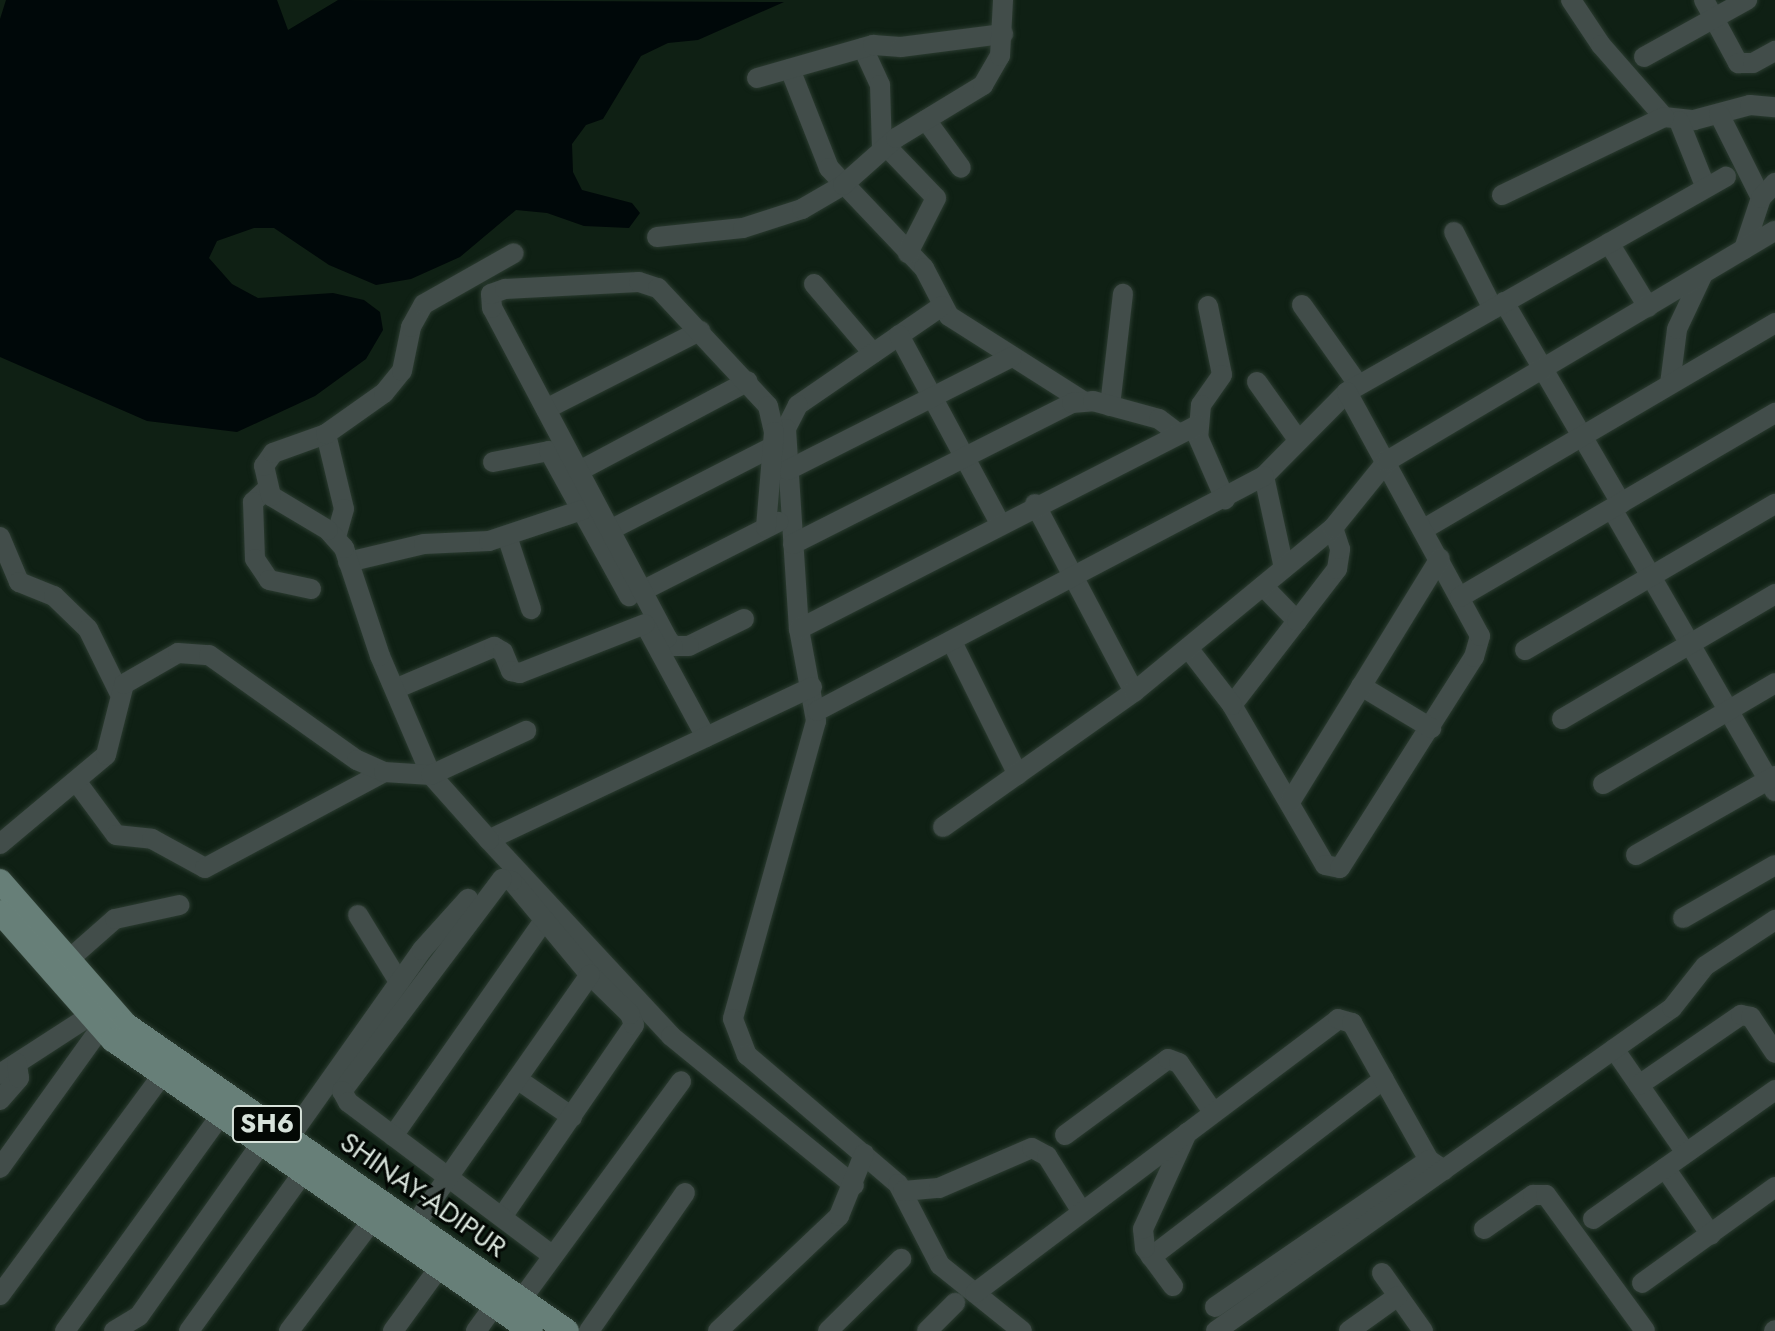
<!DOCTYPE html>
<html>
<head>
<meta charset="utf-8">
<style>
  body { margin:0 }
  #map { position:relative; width:1775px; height:1331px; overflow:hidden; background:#0f2014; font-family:Jost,sans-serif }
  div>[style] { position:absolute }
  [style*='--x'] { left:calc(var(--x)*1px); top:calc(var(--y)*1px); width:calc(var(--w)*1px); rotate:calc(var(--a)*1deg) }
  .water>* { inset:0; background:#000809 }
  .roads { filter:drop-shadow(0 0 2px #2b3b30) drop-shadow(0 0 2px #2b3b30) }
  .minor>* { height:20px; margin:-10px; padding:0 10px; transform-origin:10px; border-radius:10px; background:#424d4a }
  .major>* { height:24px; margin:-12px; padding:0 12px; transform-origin:12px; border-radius:12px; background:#677f78 }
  span { translate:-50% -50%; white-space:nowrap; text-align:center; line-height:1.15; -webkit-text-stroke:6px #030804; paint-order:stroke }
  .shield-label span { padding:2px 6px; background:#030804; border:2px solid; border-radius:6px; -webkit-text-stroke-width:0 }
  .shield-label { font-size:26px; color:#d7e2da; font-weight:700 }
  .street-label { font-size:28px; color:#d7e2da }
</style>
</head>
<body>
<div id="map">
  <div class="water">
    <div style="clip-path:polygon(6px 0,277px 0,288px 30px,338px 0,784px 2px,698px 40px,668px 43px,641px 56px,603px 119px,586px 125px,572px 144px,573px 172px,582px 190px,632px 203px,640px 213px,629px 228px,584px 226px,547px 213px,516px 210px,460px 257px,411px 279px,376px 285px,329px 265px,274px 228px,254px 228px,217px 241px,209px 258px,232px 284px,258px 298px,333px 293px,364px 300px,380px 312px,383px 330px,366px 359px,315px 396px,237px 432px,147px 421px,0 357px,0 19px)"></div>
  </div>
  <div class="roads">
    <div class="minor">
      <div style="--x:1571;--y:0;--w:54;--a:56.3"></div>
      <div style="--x:1601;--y:45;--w:96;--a:48.8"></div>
      <div style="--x:1664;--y:117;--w:30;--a:6"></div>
      <div style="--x:1694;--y:120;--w:58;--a:-15"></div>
      <div style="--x:1750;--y:105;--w:25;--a:5"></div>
      <div style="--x:1704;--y:0;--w:72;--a:61.6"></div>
      <div style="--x:1738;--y:63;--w:15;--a:0"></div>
      <div style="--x:1753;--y:63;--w:25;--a:-29"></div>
      <div style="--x:863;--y:48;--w:41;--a:65.3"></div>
      <div style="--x:880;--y:85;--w:64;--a:88.2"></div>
      <div style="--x:1644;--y:57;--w:118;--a:-29"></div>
      <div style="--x:790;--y:69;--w:106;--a:68.5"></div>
      <div style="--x:829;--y:168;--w:138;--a:46.5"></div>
      <div style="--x:924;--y:268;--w:54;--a:62.5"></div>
      <div style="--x:949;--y:316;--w:159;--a:32.4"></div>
      <div style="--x:757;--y:78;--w:121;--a:-15.9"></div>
      <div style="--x:873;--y:45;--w:28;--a:4"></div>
      <div style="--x:901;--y:47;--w:103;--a:-7.3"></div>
      <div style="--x:1719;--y:114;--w:94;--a:63.4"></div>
      <div style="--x:926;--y:120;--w:59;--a:53.9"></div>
      <div style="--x:1679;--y:121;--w:72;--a:68.1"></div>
      <div style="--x:886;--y:146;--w:72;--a:46.1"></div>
      <div style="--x:936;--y:198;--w:62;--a:117"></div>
      <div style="--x:1502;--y:195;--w:180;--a:-25.7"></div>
      <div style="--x:1454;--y:232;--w:86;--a:63.1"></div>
      <div style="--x:657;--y:237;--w:86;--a:-6"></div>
      <div style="--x:743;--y:228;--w:62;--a:-17.9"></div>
      <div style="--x:802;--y:209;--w:48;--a:-30.3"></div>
      <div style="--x:843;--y:185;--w:71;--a:-41.6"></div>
      <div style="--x:896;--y:138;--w:102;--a:-31.3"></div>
      <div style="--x:983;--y:85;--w:34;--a:-60"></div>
      <div style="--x:1000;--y:56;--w:56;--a:-86.9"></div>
      <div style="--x:1609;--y:243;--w:75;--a:58.6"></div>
      <div style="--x:1744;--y:249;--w:54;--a:-71.6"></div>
      <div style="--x:1761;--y:198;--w:21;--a:-47"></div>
      <div style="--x:814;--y:284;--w:91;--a:49.5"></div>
      <div style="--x:1504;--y:302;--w:233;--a:59.8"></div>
      <div style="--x:1302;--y:305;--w:97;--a:54.7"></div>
      <div style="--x:942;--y:306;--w:175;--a:145.5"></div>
      <div style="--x:798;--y:405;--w:27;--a:117"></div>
      <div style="--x:786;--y:429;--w:200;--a:86.3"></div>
      <div style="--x:799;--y:629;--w:94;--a:79.5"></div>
      <div style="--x:816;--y:721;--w:309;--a:105.6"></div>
      <div style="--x:733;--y:1019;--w:39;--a:69"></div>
      <div style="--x:747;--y:1055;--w:199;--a:40.5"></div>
      <div style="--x:898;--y:1184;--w:91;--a:62.6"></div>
      <div style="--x:940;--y:1265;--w:105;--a:38.8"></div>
      <div style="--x:1208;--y:306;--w:70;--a:78.5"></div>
      <div style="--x:1222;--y:375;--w:37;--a:125"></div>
      <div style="--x:1201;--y:405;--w:32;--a:95"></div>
      <div style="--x:1198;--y:437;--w:68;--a:66.5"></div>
      <div style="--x:899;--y:335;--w:213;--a:61.8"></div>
      <div style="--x:1257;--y:382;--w:72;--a:54.6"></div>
      <div style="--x:1670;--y:384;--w:55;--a:-82.7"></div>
      <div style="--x:1677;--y:329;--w:61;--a:-64.7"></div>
      <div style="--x:1110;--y:406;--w:113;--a:-83.4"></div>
      <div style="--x:546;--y:409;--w:173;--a:-26.9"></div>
      <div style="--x:326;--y:434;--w:77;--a:76.5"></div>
      <div style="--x:344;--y:509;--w:29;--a:106"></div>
      <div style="--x:493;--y:462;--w:57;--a:-11.1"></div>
      <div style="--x:549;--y:451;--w:166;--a:61.1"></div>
      <div style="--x:788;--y:470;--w:251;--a:-26.8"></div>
      <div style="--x:579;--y:471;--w:191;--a:-28"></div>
      <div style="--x:266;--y:490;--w:18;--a:137"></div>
      <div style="--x:253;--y:502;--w:57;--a:88"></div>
      <div style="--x:255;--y:559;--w:25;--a:56"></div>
      <div style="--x:269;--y:580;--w:43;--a:12.1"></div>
      <div style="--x:1035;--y:504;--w:212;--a:62.2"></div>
      <div style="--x:1612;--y:509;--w:326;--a:60"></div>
      <div style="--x:1424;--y:529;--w:407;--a:-30.4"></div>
      <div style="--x:610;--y:530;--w:184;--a:-27.1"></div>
      <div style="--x:507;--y:536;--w:77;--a:71.8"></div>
      <div style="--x:0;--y:537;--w:49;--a:67.1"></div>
      <div style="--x:19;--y:582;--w:38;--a:22"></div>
      <div style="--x:54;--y:596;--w:47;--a:44.1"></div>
      <div style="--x:88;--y:629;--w:70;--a:63.8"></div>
      <div style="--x:793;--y:544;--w:313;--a:-26.8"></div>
      <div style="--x:1072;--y:403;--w:21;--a:-5"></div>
      <div style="--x:1093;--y:401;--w:68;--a:15.3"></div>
      <div style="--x:1159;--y:419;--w:25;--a:37"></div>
      <div style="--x:348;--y:562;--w:78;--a:-13.3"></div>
      <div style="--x:424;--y:544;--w:65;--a:-2.6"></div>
      <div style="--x:489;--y:541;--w:98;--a:-18.4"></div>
      <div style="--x:1284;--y:568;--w:94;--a:-102.3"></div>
      <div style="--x:1264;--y:476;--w:118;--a:-45.3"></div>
      <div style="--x:1347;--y:392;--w:436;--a:-29.6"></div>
      <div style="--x:1263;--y:586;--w:49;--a:45.8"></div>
      <div style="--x:1297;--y:621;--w:106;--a:127.7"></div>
      <div style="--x:1232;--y:705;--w:185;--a:59.8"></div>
      <div style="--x:1325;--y:865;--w:15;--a:11"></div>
      <div style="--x:1340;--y:868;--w:250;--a:-57.6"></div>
      <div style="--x:1474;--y:657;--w:22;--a:-74"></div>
      <div style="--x:1480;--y:636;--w:278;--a:-118.6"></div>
      <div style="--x:642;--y:591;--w:153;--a:-26.9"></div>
      <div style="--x:1460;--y:597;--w:365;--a:-30.3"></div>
      <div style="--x:744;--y:619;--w:61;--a:153.9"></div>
      <div style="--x:689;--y:646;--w:16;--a:180"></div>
      <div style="--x:673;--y:646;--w:10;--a:-127"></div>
      <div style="--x:667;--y:638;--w:374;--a:-117.9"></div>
      <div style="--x:492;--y:308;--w:14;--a:-94"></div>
      <div style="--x:491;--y:294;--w:15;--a:-20"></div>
      <div style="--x:505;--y:289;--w:134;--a:-3"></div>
      <div style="--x:639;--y:282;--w:20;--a:18"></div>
      <div style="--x:658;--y:288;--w:161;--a:47"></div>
      <div style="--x:768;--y:406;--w:27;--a:77"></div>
      <div style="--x:774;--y:432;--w:96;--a:94.8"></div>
      <div style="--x:1297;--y:621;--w:66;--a:-52.4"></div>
      <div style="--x:1337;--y:569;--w:20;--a:-81"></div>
      <div style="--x:1340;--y:549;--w:22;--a:-108"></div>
      <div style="--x:647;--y:628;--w:124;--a:61.6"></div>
      <div style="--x:799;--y:629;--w:448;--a:-27.1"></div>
      <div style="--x:952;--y:642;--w:148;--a:63.6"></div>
      <div style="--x:1188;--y:648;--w:72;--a:52.3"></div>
      <div style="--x:1525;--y:650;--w:290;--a:-30.3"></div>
      <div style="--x:1361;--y:686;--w:82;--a:31"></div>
      <div style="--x:812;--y:687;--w:357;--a:154.7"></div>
      <div style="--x:489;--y:840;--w:267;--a:47.1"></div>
      <div style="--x:671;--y:1036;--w:236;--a:39.2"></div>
      <div style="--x:395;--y:689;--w:108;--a:-23"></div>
      <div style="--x:494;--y:647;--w:10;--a:29"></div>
      <div style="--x:503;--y:652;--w:21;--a:67"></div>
      <div style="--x:511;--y:671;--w:9;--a:13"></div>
      <div style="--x:520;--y:673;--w:134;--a:-21.4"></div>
      <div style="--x:817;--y:711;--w:505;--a:-27.73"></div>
      <div style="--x:1562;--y:719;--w:247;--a:-30.4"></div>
      <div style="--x:76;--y:781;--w:67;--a:53.5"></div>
      <div style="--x:116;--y:835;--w:36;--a:6"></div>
      <div style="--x:152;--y:839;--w:60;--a:28.7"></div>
      <div style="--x:205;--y:868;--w:203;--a:-28.2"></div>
      <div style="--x:1603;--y:784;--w:199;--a:-30.4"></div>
      <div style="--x:1290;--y:802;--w:286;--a:-58.4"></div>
      <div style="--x:943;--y:827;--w:234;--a:-35.3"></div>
      <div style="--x:1134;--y:692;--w:258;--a:-39.5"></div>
      <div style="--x:1333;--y:528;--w:86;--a:-51.1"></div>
      <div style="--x:1387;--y:461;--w:451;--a:-30.7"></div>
      <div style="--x:489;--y:840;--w:87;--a:-131.7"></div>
      <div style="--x:431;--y:775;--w:129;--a:-113.2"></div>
      <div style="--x:380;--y:656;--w:114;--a:-108.4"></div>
      <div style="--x:344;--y:548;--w:24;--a:-132"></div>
      <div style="--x:328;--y:530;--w:66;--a:-149.2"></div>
      <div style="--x:271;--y:496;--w:31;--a:-103"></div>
      <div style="--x:264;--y:466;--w:16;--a:-55"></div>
      <div style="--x:273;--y:453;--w:56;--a:-19.7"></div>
      <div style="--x:326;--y:434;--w:71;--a:-35.3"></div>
      <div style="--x:384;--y:393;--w:28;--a:-51"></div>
      <div style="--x:402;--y:371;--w:45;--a:-78.4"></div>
      <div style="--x:411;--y:327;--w:26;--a:-61"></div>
      <div style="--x:424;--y:304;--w:103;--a:-29.5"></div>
      <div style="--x:0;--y:844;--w:138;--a:-40"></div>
      <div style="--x:106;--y:755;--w:73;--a:-75.8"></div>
      <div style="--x:124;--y:684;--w:62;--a:-29.9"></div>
      <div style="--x:178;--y:653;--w:31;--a:4"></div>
      <div style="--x:209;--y:655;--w:181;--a:35.4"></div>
      <div style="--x:357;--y:760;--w:30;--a:24"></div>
      <div style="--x:384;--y:772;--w:47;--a:3.7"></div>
      <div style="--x:431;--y:775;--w:105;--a:-24.9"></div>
      <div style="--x:1636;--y:855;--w:160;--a:-29.6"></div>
      <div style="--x:358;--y:915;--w:79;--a:58.5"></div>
      <div style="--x:1683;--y:918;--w:106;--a:-29.9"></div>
      <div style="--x:66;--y:962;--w:65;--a:-41.3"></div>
      <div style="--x:115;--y:919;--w:66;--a:-12.2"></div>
      <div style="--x:1614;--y:1049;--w:126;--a:55.3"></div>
      <div style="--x:0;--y:1074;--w:105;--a:-32.9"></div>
      <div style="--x:517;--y:1079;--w:67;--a:34.6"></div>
      <div style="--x:1639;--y:1085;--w:124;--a:-34.5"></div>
      <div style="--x:1741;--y:1015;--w:10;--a:11"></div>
      <div style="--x:1751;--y:1017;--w:43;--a:56.3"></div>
      <div style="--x:0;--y:1100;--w:29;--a:-49"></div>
      <div style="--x:19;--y:1078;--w:15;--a:-98"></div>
      <div style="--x:1065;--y:1135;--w:128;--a:-36.4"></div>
      <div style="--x:1168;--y:1059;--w:12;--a:20"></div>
      <div style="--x:1179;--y:1063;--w:60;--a:55.2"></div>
      <div style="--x:393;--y:1136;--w:264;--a:-55"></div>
      <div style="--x:289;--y:1138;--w:230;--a:-54.7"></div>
      <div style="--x:422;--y:950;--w:69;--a:-48"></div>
      <div style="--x:0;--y:1168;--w:171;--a:-54.3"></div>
      <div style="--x:1665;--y:1168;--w:81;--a:55.5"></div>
      <div style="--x:903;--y:1191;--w:36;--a:-5"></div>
      <div style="--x:939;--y:1188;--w:101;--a:-23.3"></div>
      <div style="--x:1032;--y:1148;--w:17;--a:28"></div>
      <div style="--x:1047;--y:1156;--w:66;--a:58"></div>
      <div style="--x:502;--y:1217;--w:233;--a:-55.5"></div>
      <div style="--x:634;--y:1025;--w:12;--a:-110"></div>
      <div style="--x:630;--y:1014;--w:56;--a:-135.7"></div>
      <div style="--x:590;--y:975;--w:122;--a:-129.7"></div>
      <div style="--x:512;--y:881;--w:10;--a:-169"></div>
      <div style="--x:502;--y:879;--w:266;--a:127"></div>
      <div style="--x:342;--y:1091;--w:13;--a:61"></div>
      <div style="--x:348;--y:1102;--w:256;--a:36.9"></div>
      <div style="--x:1593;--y:1219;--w:223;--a:-35.3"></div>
      <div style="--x:414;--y:1226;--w:307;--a:-55"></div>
      <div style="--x:1484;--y:1229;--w:60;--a:-34.8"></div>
      <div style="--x:1533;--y:1195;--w:13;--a:0"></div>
      <div style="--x:1546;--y:1195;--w:168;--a:53.9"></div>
      <div style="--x:1151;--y:1257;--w:293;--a:-37.4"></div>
      <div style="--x:1382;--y:1273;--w:71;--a:54.7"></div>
      <div style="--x:1642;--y:1283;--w:164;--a:-35.8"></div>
      <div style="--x:1173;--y:1286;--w:47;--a:-126.4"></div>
      <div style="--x:1145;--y:1248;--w:19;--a:-96"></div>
      <div style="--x:1143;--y:1229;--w:106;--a:-65.4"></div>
      <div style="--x:975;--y:1293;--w:455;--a:-37"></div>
      <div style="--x:1338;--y:1019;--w:15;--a:16"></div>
      <div style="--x:1352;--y:1023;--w:157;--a:60.7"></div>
      <div style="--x:1429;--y:1160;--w:18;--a:34"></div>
      <div style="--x:0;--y:1295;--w:275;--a:-53.6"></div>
      <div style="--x:521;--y:1300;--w:271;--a:-53.8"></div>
      <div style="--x:1215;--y:1307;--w:260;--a:-34.5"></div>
      <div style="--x:65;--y:1331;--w:266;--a:-54.2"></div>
      <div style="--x:114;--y:1331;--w:29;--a:-31"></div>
      <div style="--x:139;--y:1316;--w:211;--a:-54.7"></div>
      <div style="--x:189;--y:1331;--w:195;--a:-54.2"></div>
      <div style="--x:289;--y:1331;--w:138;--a:-53"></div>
      <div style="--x:393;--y:1331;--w:78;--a:-53.9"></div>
      <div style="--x:476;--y:1331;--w:31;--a:-54"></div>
      <div style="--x:589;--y:1331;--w:168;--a:-55.2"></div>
      <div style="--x:718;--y:1331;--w:167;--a:-43.5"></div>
      <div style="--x:839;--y:1216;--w:67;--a:-68"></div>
      <div style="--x:828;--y:1331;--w:103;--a:-44.6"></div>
      <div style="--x:927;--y:1331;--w:40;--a:-45"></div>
      <div style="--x:1216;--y:1331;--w:559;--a:-35.31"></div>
      <div style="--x:1672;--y:1008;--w:53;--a:-51.8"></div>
      <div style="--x:1705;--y:966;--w:84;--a:-33.3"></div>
      <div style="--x:1349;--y:1331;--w:60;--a:-35.5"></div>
      <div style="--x:1774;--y:1331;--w:1;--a:-45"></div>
    </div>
    <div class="major">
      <div style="--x:0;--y:881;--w:190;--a:48.8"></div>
      <div style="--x:125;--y:1024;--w:538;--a:34.78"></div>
      <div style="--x:0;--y:912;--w:171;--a:48.6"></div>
      <div style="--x:113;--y:1040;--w:509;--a:34.84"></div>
    </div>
  </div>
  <div class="shield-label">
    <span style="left:267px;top:1124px">SH6</span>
  </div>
  <div class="street-label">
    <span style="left:423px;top:1195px;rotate:35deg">SHINAY-ADIPUR</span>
  </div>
</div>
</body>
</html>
